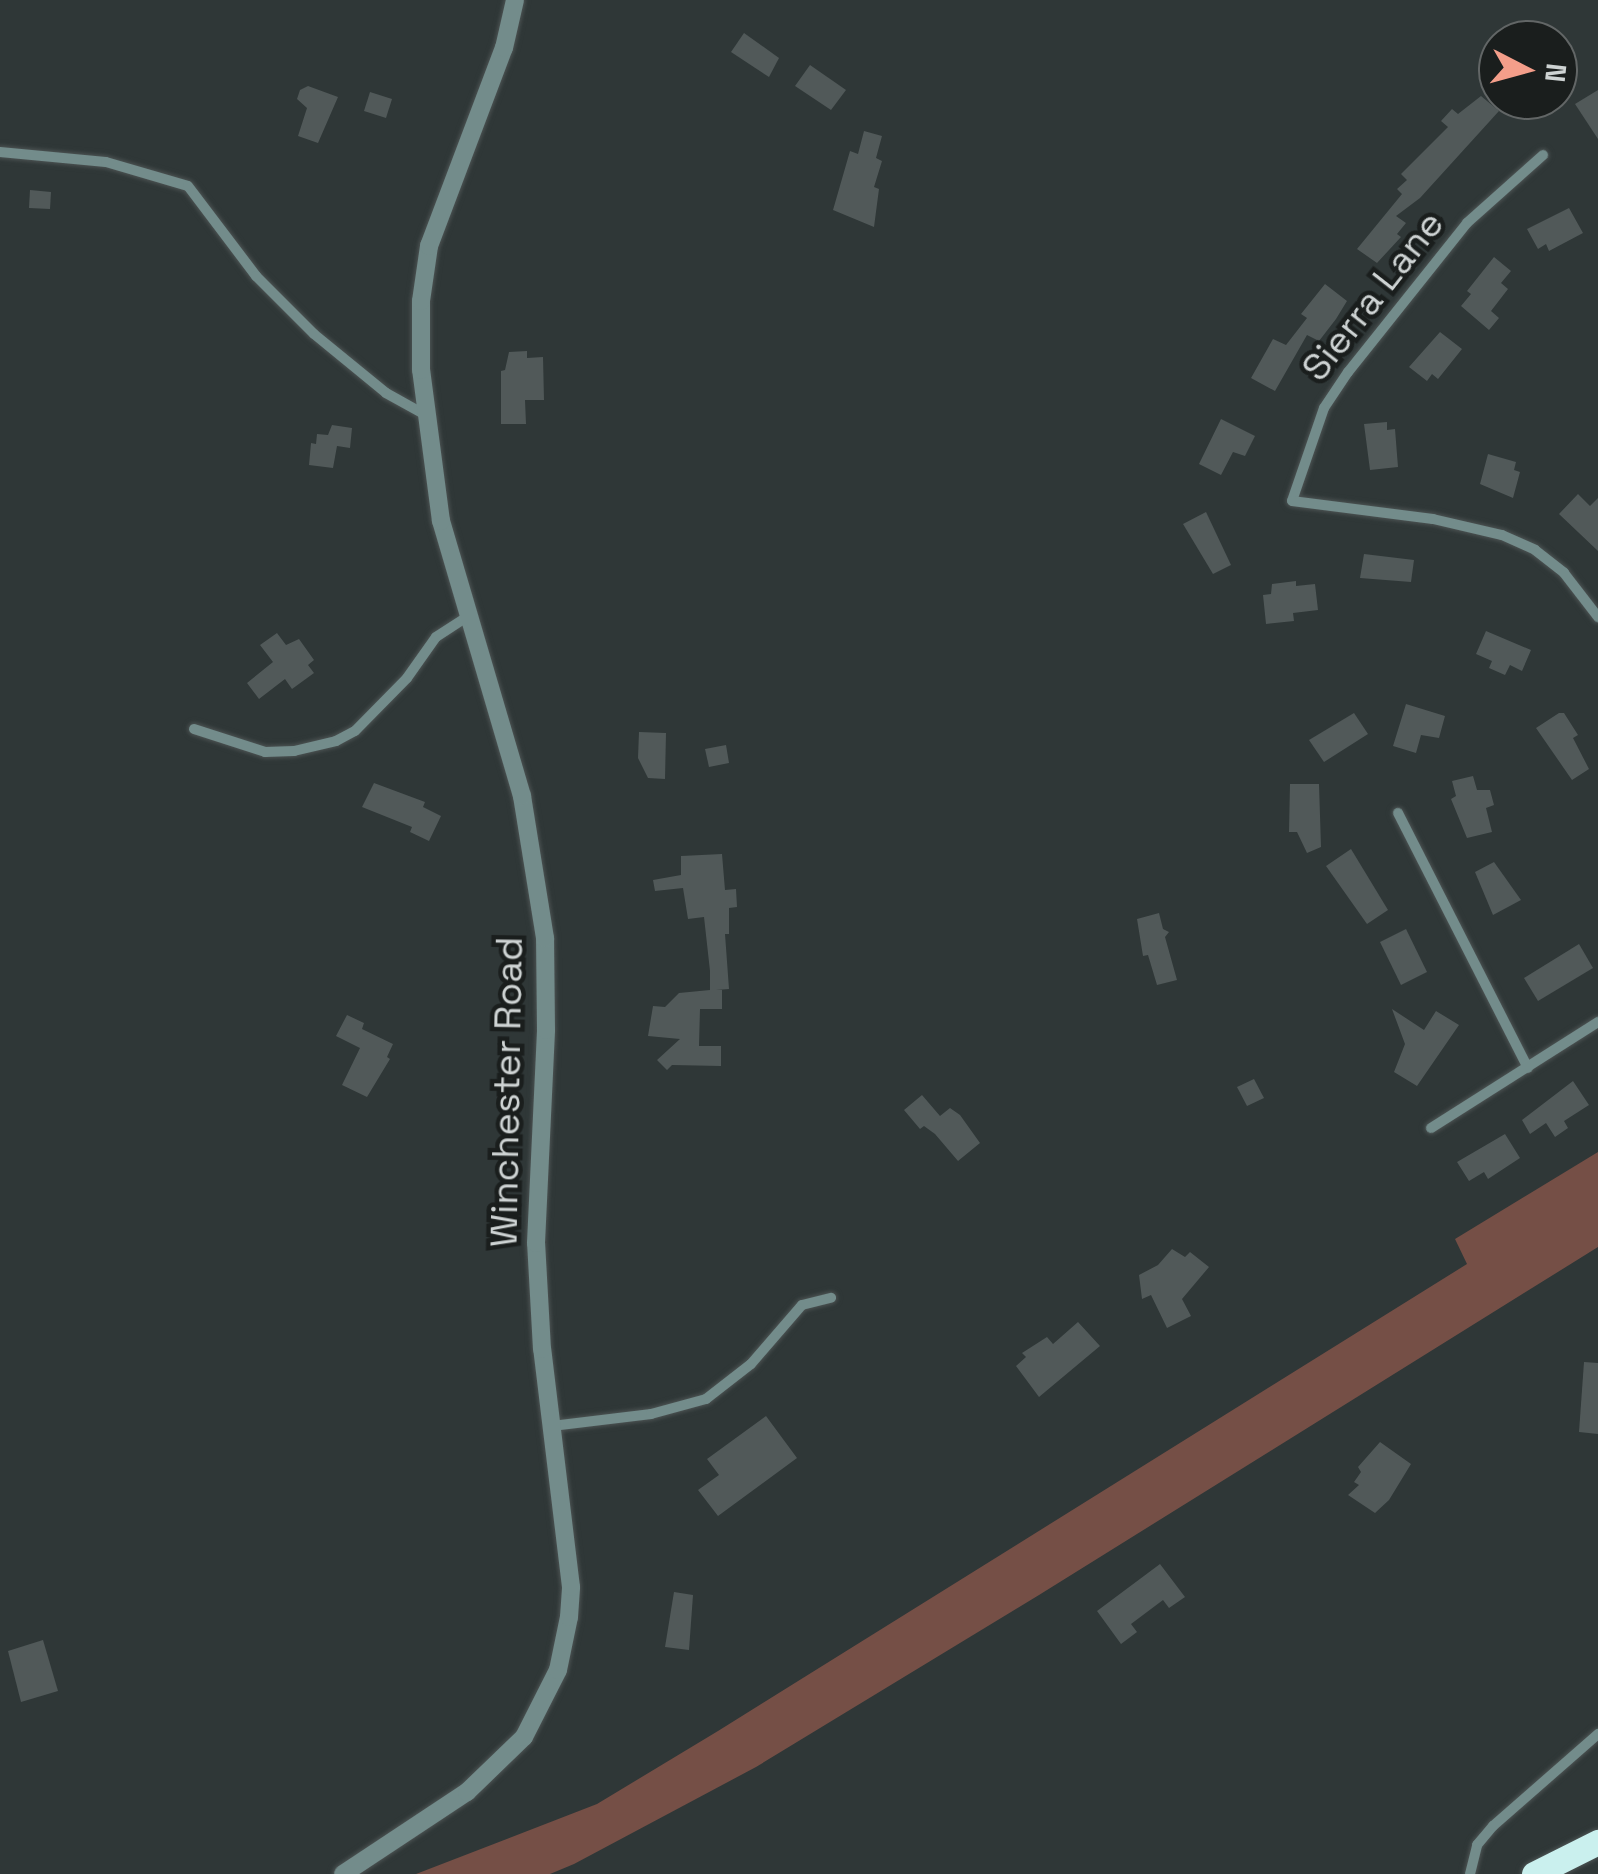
<!DOCTYPE html>
<html>
<head>
<meta charset="utf-8">
<style>
  body { margin:0 }
  #map { position:relative; width:1598px; height:1874px; overflow:hidden; background:#2f3737; font-family:"Space Grotesk",sans-serif }
  div>[style] { position:absolute }
  [style*='--x'] { left:calc(var(--x)*1px); top:calc(var(--y)*1px); width:calc(var(--w)*1px); rotate:calc(var(--a)*1deg) }
  .green>* { inset:0; background:#754f46 }
  .building>* { inset:0; background:#515959 }
  .roads { filter:drop-shadow(0 0 2px #4c5353) drop-shadow(0 0 2px #4c5353) }
  .minor>* { height:10px; margin:-5px; padding:0 5px; transform-origin:5px; border-radius:5px; background:#738c8b }
  .tertiary>* { height:18px; margin:-9px; padding:0 9px; transform-origin:9px; border-radius:9px; background:#738c8b }
  .trunk>* { height:25px; margin:-12.5px; padding:0 12.5px; transform-origin:12.5px; border-radius:12.5px; background:#caf0ee }
  span { translate:-50% -50%; white-space:nowrap; text-align:center; line-height:1.15; -webkit-text-stroke:9px #1a1e1d; paint-order:stroke }
  .street-label { font-size:38px; color:#ced3d3 }
  .north { position:absolute; left:1478px; top:20px; width:100px; height:100px; box-sizing:border-box; background:#1a1e1d; border:2px solid #626666; border-radius:50%; rotate:96deg; font-size:28px; font-weight:700; line-height:40px; text-align:center; color:#ced3d3 }
  .north::after { content:''; display:block; margin:auto; width:35px; height:45px; background:#f49e8a; clip-path:polygon(50% 0,100% 100%,50% 72%,0 100%) }
</style>
</head>
<body>
<div id="map">
  <div class="green">
    <div style="clip-path:polygon(1598px 1152px,1598px 1247px,1039px 1595px,756px 1767px,574px 1864px,550px 1874px,416px 1874px,597px 1804px,718px 1731px,1467px 1264px,1455px 1239px)"></div>
  </div>
  <div class="building">
    <div style="clip-path:polygon(744px 33px,779px 58px,769px 77px,731px 52px)"></div>
    <div style="clip-path:polygon(810px 65px,846px 90px,831px 110px,795px 86px)"></div>
    <div style="clip-path:polygon(308px 86px,338px 97px,318px 143px,298px 136px,307px 108px,297px 99px,300px 90px)"></div>
    <div style="clip-path:polygon(1598px 90px,1598px 139px,1575px 104px)"></div>
    <div style="clip-path:polygon(370px 92px,392px 99px,386px 118px,364px 111px)"></div>
    <div style="clip-path:polygon(1481px 96px,1499px 111px,1420px 198px,1396px 216px,1406px 223px,1397px 234px,1401px 237px,1377px 263px,1357px 249px,1402px 194px,1397px 189px,1407px 180px,1401px 174px,1448px 127px,1441px 121px,1452px 109px,1458px 114px)"></div>
    <div style="clip-path:polygon(864px 131px,882px 136px,876px 158px,882px 161px,874px 187px,879px 189px,874px 227px,833px 210px,850px 151px,858px 154px)"></div>
    <div style="clip-path:polygon(30px 190px,51px 192px,50px 209px,29px 208px)"></div>
    <div style="clip-path:polygon(1569px 208px,1583px 233px,1549px 251px,1546px 244px,1538px 249px,1527px 229px)"></div>
    <div style="clip-path:polygon(1494px 257px,1511px 271px,1501px 283px,1508px 289px,1491px 311px,1499px 318px,1489px 330px,1461px 306px,1471px 294px,1467px 291px)"></div>
    <div style="clip-path:polygon(1325px 284px,1347px 301px,1336px 319px,1319px 341px,1307px 335px,1275px 391px,1251px 378px,1273px 339px,1286px 345px,1307px 318px,1301px 314px)"></div>
    <div style="clip-path:polygon(1440px 332px,1462px 349px,1438px 379px,1432px 374px,1427px 381px,1409px 367px)"></div>
    <div style="clip-path:polygon(527px 351px,527px 358px,543px 357px,544px 400px,525px 400px,526px 424px,501px 424px,501px 371px,505px 370px,509px 352px)"></div>
    <div style="clip-path:polygon(1221px 419px,1255px 436px,1245px 456px,1233px 452px,1221px 475px,1199px 464px)"></div>
    <div style="clip-path:polygon(1387px 422px,1387px 430px,1395px 429px,1398px 467px,1370px 470px,1364px 424px)"></div>
    <div style="clip-path:polygon(332px 425px,352px 428px,350px 448px,337px 446px,333px 468px,309px 465px,311px 443px,316px 444px,317px 434px,328px 435px)"></div>
    <div style="clip-path:polygon(1488px 454px,1516px 462px,1514px 470px,1520px 472px,1513px 498px,1480px 484px)"></div>
    <div style="clip-path:polygon(1578px 494px,1590px 506px,1598px 498px,1598px 551px,1559px 514px)"></div>
    <div style="clip-path:polygon(1206px 512px,1231px 565px,1213px 574px,1183px 524px)"></div>
    <div style="clip-path:polygon(1364px 554px,1414px 560px,1411px 582px,1360px 578px)"></div>
    <div style="clip-path:polygon(1296px 581px,1296px 586px,1315px 584px,1318px 610px,1293px 613px,1294px 621px,1266px 624px,1263px 595px,1271px 594px,1272px 584px)"></div>
    <div style="clip-path:polygon(1486px 631px,1531px 650px,1522px 671px,1510px 665px,1505px 675px,1489px 668px,1492px 661px,1476px 654px)"></div>
    <div style="clip-path:polygon(277px 633px,286px 645px,299px 639px,314px 660px,308px 665px,314px 673px,292px 689px,285px 679px,259px 699px,247px 683px,273px 662px,260px 645px)"></div>
    <div style="clip-path:polygon(1406px 704px,1445px 716px,1439px 738px,1421px 735px,1416px 753px,1393px 746px)"></div>
    <div style="clip-path:polygon(1354px 713px,1368px 734px,1324px 762px,1309px 740px)"></div>
    <div style="clip-path:polygon(1559px 713px,1564px 713px,1578px 735px,1573px 738px,1589px 769px,1572px 780px,1536px 728px)"></div>
    <div style="clip-path:polygon(639px 732px,666px 733px,665px 779px,648px 778px,638px 758px)"></div>
    <div style="clip-path:polygon(726px 745px,729px 763px,709px 767px,705px 749px)"></div>
    <div style="clip-path:polygon(1473px 776px,1477px 790px,1490px 790px,1494px 805px,1486px 808px,1492px 832px,1467px 838px,1451px 799px,1456px 796px,1452px 781px)"></div>
    <div style="clip-path:polygon(374px 783px,425px 802px,423px 807px,441px 816px,429px 841px,410px 832px,412px 827px,362px 807px)"></div>
    <div style="clip-path:polygon(1290px 784px,1319px 784px,1321px 847px,1307px 853px,1297px 832px,1289px 832px)"></div>
    <div style="clip-path:polygon(1351px 849px,1388px 910px,1367px 924px,1326px 866px)"></div>
    <div style="clip-path:polygon(722px 854px,725px 890px,736px 889px,737px 907px,729px 908px,729px 934px,725px 934px,729px 989px,716px 990px,722px 990px,722px 1009px,700px 1009px,699px 1046px,721px 1046px,721px 1066px,672px 1065px,667px 1070px,657px 1060px,680px 1039px,648px 1036px,653px 1006px,665px 1007px,679px 993px,710px 990px,710px 971px,704px 917px,688px 919px,683px 888px,655px 891px,653px 880px,681px 875px,681px 856px)"></div>
    <div style="clip-path:polygon(1494px 862px,1521px 900px,1493px 915px,1475px 872px)"></div>
    <div style="clip-path:polygon(1159px 913px,1163px 929px,1169px 932px,1165px 937px,1177px 980px,1157px 985px,1148px 955px,1143px 956px,1137px 919px)"></div>
    <div style="clip-path:polygon(1406px 929px,1427px 972px,1401px 985px,1380px 942px)"></div>
    <div style="clip-path:polygon(1579px 944px,1593px 968px,1538px 1001px,1524px 978px)"></div>
    <div style="clip-path:polygon(1392px 1009px,1424px 1030px,1436px 1011px,1459px 1025px,1417px 1086px,1394px 1072px,1405px 1044px)"></div>
    <div style="clip-path:polygon(347px 1015px,364px 1023px,362px 1029px,393px 1044px,387px 1057px,390px 1059px,367px 1097px,342px 1085px,360px 1048px,336px 1036px)"></div>
    <div style="clip-path:polygon(1254px 1079px,1264px 1098px,1247px 1106px,1237px 1087px)"></div>
    <div style="clip-path:polygon(1573px 1081px,1589px 1105px,1564px 1121px,1568px 1128px,1555px 1137px,1546px 1123px,1530px 1134px,1522px 1120px)"></div>
    <div style="clip-path:polygon(922px 1095px,940px 1116px,950px 1108px,960px 1115px,980px 1143px,958px 1161px,935px 1134px,924px 1126px,920px 1129px,904px 1110px)"></div>
    <div style="clip-path:polygon(1505px 1134px,1520px 1158px,1488px 1179px,1484px 1172px,1469px 1181px,1457px 1162px)"></div>
    <div style="clip-path:polygon(1172px 1249px,1185px 1257px,1190px 1252px,1209px 1267px,1182px 1299px,1191px 1316px,1167px 1328px,1151px 1295px,1142px 1299px,1139px 1275px,1158px 1265px)"></div>
    <div style="clip-path:polygon(1078px 1322px,1100px 1346px,1039px 1397px,1016px 1366px,1026px 1357px,1022px 1353px,1047px 1337px,1053px 1344px)"></div>
    <div style="clip-path:polygon(1584px 1362px,1598px 1363px,1598px 1434px,1579px 1432px)"></div>
    <div style="clip-path:polygon(766px 1416px,797px 1458px,718px 1516px,698px 1490px,719px 1475px,707px 1459px)"></div>
    <div style="clip-path:polygon(1380px 1442px,1411px 1464px,1389px 1500px,1375px 1513px,1348px 1495px,1359px 1485px,1354px 1482px,1361px 1472px,1358px 1467px)"></div>
    <div style="clip-path:polygon(1160px 1564px,1185px 1597px,1169px 1608px,1163px 1600px,1131px 1624px,1137px 1632px,1121px 1644px,1097px 1611px)"></div>
    <div style="clip-path:polygon(674px 1592px,693px 1595px,689px 1650px,665px 1647px)"></div>
    <div style="clip-path:polygon(43px 1640px,58px 1691px,21px 1702px,8px 1651px)"></div>
  </div>
  <div class="roads">
    <div class="minor">
      <div style="--x:0;--y:152;--w:106;--a:5.4"></div>
      <div style="--x:106;--y:162;--w:85;--a:16.3"></div>
      <div style="--x:188;--y:186;--w:113;--a:52.9"></div>
      <div style="--x:256;--y:276;--w:82;--a:45"></div>
      <div style="--x:314;--y:334;--w:93;--a:39.3"></div>
      <div style="--x:386;--y:393;--w:43;--a:28.9"></div>
      <div style="--x:1543;--y:155;--w:102;--a:138.2"></div>
      <div style="--x:1467;--y:223;--w:191;--a:128.6"></div>
      <div style="--x:1348;--y:372;--w:43;--a:123.7"></div>
      <div style="--x:1324;--y:408;--w:98;--a:109"></div>
      <div style="--x:1292;--y:501;--w:142;--a:7.3"></div>
      <div style="--x:1433;--y:519;--w:71;--a:13.1"></div>
      <div style="--x:1502;--y:535;--w:36;--a:24"></div>
      <div style="--x:1535;--y:550;--w:37;--a:38"></div>
      <div style="--x:1564;--y:573;--w:56;--a:52.3"></div>
      <div style="--x:194;--y:729;--w:75;--a:17.9"></div>
      <div style="--x:265;--y:752;--w:29;--a:-2"></div>
      <div style="--x:294;--y:751;--w:43;--a:-13.4"></div>
      <div style="--x:336;--y:741;--w:21;--a:-28"></div>
      <div style="--x:355;--y:731;--w:74;--a:-45.5"></div>
      <div style="--x:407;--y:678;--w:50;--a:-54.7"></div>
      <div style="--x:436;--y:637;--w:37;--a:-33"></div>
      <div style="--x:1398;--y:813;--w:286;--a:63"></div>
      <div style="--x:1431;--y:1128;--w:198;--a:-32.4"></div>
      <div style="--x:552;--y:1426;--w:100;--a:-6.9"></div>
      <div style="--x:651;--y:1414;--w:57;--a:-15.3"></div>
      <div style="--x:706;--y:1399;--w:57;--a:-37.9"></div>
      <div style="--x:751;--y:1364;--w:78;--a:-49.2"></div>
      <div style="--x:802;--y:1305;--w:30;--a:-14"></div>
      <div style="--x:1470;--y:1874;--w:30;--a:-76"></div>
      <div style="--x:1477;--y:1845;--w:25;--a:-50"></div>
      <div style="--x:1493;--y:1826;--w:140;--a:-41.2"></div>
    </div>
    <div class="tertiary">
      <div style="--x:343;--y:1874;--w:149;--a:-33.5"></div>
      <div style="--x:467;--y:1792;--w:79;--a:-44"></div>
      <div style="--x:524;--y:1737;--w:75;--a:-63.1"></div>
      <div style="--x:558;--y:1670;--w:54;--a:-78.3"></div>
      <div style="--x:569;--y:1617;--w:30;--a:-86"></div>
      <div style="--x:571;--y:1587;--w:240;--a:-96.9"></div>
      <div style="--x:542;--y:1349;--w:106;--a:-93.2"></div>
      <div style="--x:536;--y:1243;--w:213;--a:-87.3"></div>
      <div style="--x:546;--y:1030;--w:92;--a:-90.6"></div>
      <div style="--x:545;--y:938;--w:144;--a:-99.2"></div>
      <div style="--x:522;--y:796;--w:287;--a:-106.4"></div>
      <div style="--x:441;--y:521;--w:152;--a:-97.5"></div>
      <div style="--x:421;--y:370;--w:69;--a:-90"></div>
      <div style="--x:421;--y:301;--w:56;--a:-81.7"></div>
      <div style="--x:429;--y:246;--w:212;--a:-69.3"></div>
      <div style="--x:504;--y:48;--w:49;--a:-77.1"></div>
    </div>
    <div class="trunk">
      <div style="--x:1534;--y:1874;--w:72;--a:-26.6"></div>
    </div>
  </div>
  <div class="street-label">
    <span style="left:1373px;top:296px;rotate:-52deg">Sierra Lane</span>
    <span style="left:507px;top:1092px;rotate:-89deg">Winchester Road</span>
  </div>
  <div class="north">N</div>
</div>
</body>
</html>
